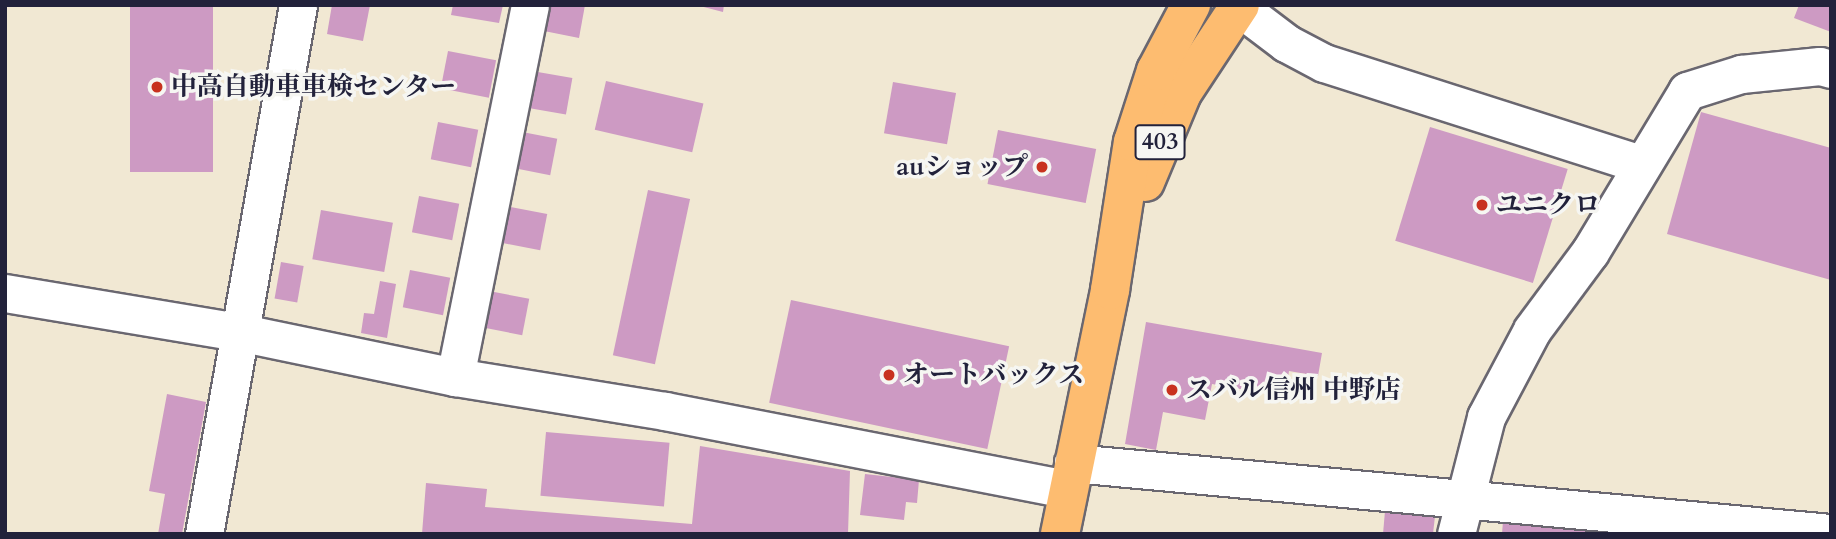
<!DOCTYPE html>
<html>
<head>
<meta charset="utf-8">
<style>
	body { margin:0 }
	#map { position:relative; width:1836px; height:539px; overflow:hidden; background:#f1e8d3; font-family:Cardo,"Noto Serif JP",serif }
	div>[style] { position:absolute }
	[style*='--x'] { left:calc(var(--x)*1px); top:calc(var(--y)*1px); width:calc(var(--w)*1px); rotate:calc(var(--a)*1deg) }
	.building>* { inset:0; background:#cd9ac3; transform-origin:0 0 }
	.roads { filter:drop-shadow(2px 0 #6a6770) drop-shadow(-2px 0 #6a6770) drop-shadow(0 2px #6a6770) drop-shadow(0 -2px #6a6770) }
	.minor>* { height:37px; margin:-18.5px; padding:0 18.5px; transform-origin:18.5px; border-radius:18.5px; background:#fff }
	.highway>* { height:38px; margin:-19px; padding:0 19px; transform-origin:19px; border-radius:19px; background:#fdbc70 }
	.dots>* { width:19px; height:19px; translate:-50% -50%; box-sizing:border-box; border:4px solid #f6f6f2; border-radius:50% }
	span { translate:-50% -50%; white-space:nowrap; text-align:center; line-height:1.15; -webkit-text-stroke:7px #f6f6f2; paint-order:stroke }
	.shield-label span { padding:2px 5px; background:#f6f6f2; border:2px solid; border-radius:5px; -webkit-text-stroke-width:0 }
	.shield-label { font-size:24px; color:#22223b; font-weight:700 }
	.poi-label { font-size:26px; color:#22223b; font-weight:700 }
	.left { translate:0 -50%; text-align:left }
	.right { translate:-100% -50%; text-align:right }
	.frame { position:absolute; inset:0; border:7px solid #22223b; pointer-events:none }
</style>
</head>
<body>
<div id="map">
	<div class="building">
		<i style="left:130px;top:5px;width:83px;height:167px"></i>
		<i style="clip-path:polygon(332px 5px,370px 5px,363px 41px,327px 34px)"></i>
		<i style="clip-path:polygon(453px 5px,503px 5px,499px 23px,451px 15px)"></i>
		<i style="clip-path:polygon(543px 5px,585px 5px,579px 38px,539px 30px)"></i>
		<i style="clip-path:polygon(696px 5px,724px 5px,723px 12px)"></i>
		<i style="clip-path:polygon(1799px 5px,1831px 5px,1831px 32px,1794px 18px)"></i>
		<i style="left:448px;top:51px;width:49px;height:38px;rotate:11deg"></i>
		<i style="left:532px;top:71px;width:41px;height:37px;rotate:10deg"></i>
		<i style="left:606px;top:81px;width:100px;height:50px;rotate:13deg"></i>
		<i style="left:893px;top:82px;width:64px;height:52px;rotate:10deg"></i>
		<i style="clip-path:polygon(1701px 112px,1831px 148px,1831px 280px,1667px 234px)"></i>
		<i style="left:438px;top:122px;width:41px;height:38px;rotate:11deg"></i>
		<i style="left:1430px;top:127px;width:144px;height:119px;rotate:17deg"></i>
		<i style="left:998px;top:130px;width:100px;height:55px;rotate:11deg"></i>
		<i style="left:517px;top:131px;width:41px;height:37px;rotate:11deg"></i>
		<i style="left:648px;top:190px;width:43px;height:169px;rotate:12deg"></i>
		<i style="left:419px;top:196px;width:41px;height:37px;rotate:11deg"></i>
		<i style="left:506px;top:206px;width:42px;height:37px;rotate:11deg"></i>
		<i style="left:321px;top:210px;width:73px;height:50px;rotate:10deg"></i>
		<i style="left:281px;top:262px;width:23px;height:37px;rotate:10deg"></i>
		<i style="left:410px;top:270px;width:41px;height:38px;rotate:11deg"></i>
		<i style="clip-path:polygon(380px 281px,396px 284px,387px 338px,361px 333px,364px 313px,374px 314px)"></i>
		<i style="left:489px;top:291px;width:41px;height:37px;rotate:11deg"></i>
		<i style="left:791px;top:300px;width:223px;height:105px;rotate:12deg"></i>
		<i style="clip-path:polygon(1146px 322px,1322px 353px,1318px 376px,1289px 371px,1285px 397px,1212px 384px,1205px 420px,1163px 412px,1156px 450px,1125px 444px)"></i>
		<i style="clip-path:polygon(167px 394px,206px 402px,182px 534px,158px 534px,165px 494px,149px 491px)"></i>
		<i style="left:546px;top:432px;width:124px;height:64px;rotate:5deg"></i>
		<i style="clip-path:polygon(700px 446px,850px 471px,848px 534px,422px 534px,426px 483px,487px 489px,485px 507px,692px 524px)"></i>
		<i style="clip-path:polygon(865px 474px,919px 480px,917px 503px,906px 502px,904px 520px,860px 515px)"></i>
		<i style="clip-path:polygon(1385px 511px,1435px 516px,1433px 534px,1383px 534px)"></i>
		<i style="clip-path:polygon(1503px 521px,1608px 532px,1607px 534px,1502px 534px)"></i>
	</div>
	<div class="roads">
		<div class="minor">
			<i style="--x:1236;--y:5;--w:63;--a:37.2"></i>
			<i style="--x:1286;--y:43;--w:43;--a:27.8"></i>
			<i style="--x:1324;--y:63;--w:333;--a:17.7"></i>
			<i style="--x:5;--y:293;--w:236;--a:9.5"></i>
			<i style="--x:238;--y:332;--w:222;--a:11.7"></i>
			<i style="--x:455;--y:377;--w:213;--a:9.2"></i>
			<i style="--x:665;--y:411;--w:410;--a:11"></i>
			<i style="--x:455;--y:377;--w:379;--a:-78.6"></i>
			<i style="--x:1073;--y:463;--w:761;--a:5.28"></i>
			<i style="--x:204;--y:534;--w:537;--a:-79.92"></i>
			<i style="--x:1456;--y:534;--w:121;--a:-75.6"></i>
			<i style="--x:1486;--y:417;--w:98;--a:-62.1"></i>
			<i style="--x:1532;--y:330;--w:97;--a:-53.4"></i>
			<i style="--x:1590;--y:252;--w:188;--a:-58.9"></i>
			<i style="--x:1687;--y:91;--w:57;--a:-17.5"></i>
			<i style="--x:1741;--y:74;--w:79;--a:-5.8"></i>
			<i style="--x:1820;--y:66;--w:11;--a:15"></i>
		</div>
		<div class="highway">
			<i style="--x:1145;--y:182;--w:96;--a:-67.4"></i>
			<i style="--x:1182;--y:93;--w:105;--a:-56.6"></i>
			<i style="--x:1060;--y:534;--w:249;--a:-78.4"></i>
			<i style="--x:1110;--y:290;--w:150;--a:-81.2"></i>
			<i style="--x:1133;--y:142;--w:75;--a:-72.1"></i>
			<i style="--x:1156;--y:71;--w:75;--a:-62.1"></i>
		</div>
	</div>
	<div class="dots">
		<i style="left:157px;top:87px;background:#c8321e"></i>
		<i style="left:1042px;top:167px;background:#c8321e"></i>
		<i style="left:1482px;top:205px;background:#c8321e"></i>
		<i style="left:889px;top:375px;background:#c8321e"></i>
		<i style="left:1172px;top:390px;background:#c8321e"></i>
	</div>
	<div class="shield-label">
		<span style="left:1160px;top:142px">403</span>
	</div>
	<div class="poi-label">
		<span class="left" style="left:171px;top:87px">中高自動車車検センター</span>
		<span class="right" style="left:1028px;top:167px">auショップ</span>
		<span class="left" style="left:1496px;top:205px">ユニクロ</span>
		<span class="left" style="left:903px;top:375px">オートバックス</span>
		<span class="left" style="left:1186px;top:390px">スバル信州 中野店</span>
	</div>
	<div class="frame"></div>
</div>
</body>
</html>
